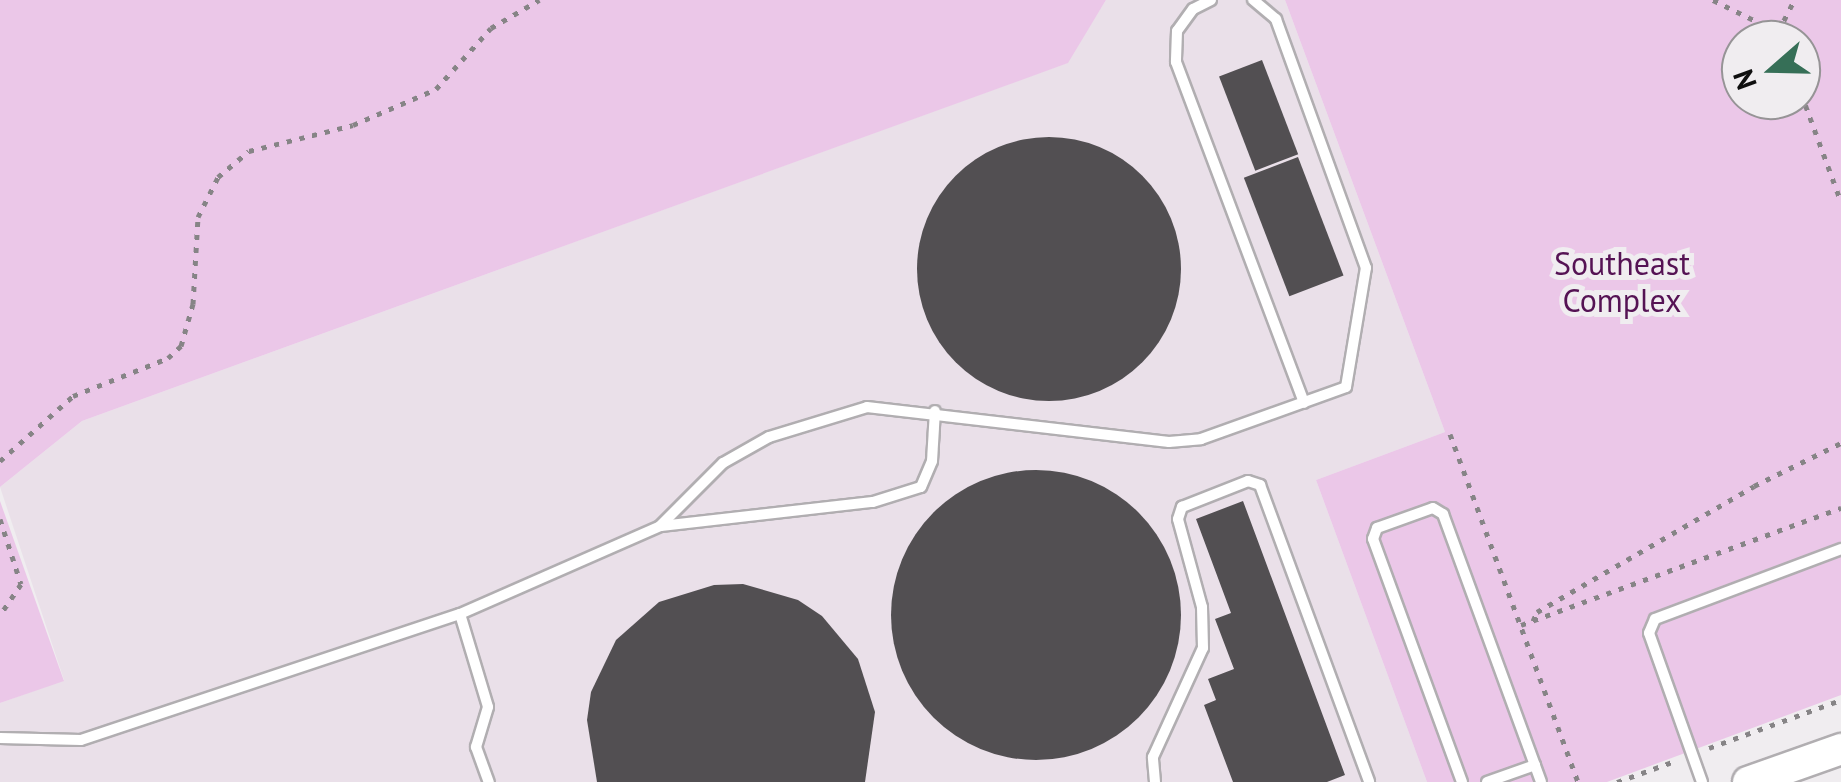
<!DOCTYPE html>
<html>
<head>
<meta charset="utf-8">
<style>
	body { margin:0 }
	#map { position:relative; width:1841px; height:782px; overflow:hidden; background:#f0edf0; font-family:"PT Sans",sans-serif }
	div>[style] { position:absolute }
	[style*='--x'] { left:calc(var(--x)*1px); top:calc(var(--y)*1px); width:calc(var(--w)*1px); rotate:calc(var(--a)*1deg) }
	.built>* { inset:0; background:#eae0e9 }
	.green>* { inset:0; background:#ebc7e8 }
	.building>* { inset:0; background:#524f52; transform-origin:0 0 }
	.round { border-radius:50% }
	.path>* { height:5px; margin-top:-2.5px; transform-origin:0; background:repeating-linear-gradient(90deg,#868486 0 5px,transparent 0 13px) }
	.roads { filter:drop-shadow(2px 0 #b1aeb1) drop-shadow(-2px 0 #b1aeb1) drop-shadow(0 2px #b1aeb1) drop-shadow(0 -2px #b1aeb1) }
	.lane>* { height:10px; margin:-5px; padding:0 5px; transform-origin:5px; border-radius:5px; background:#fff }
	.secondary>* { height:30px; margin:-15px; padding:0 15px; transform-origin:15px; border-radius:15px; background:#fff }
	span { translate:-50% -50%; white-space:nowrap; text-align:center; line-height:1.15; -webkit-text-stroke:10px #f0edf0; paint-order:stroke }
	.park-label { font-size:32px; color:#551354 }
	.north { position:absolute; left:1721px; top:20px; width:100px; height:100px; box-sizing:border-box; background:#f0edf0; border:2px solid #969496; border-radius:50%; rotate:250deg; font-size:28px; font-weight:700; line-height:40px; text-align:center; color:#0f0f0f }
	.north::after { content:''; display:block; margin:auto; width:35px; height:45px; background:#366f57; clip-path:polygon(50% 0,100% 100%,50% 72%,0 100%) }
</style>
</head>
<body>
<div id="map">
	<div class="built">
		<i style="clip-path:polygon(1106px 0,1285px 0,1445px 432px,1316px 480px,1427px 782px,0 782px,0 703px,64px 680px,0 487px,82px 421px,1067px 63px)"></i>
	</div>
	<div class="green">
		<i style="clip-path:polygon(0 0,1106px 0,1068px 63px,82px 421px,0 487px)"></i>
		<i style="clip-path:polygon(evenodd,1285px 0,1841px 0,1841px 695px,1607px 782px,1427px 782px,1316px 480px,1445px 432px,1285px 0,1741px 40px,1801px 40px,1801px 100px,1741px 100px,1741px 40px)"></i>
		<i style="clip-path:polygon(0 501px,64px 681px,0 703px)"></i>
	</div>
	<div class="building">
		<i style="left:1262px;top:60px;width:101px;height:46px;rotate:69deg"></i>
		<i class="round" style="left:917px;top:137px;width:264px;height:264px"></i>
		<i style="left:1298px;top:157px;width:127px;height:58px;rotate:69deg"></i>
		<i class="round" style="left:891px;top:470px;width:290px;height:290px"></i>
		<i style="clip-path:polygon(1243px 501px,1345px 775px,1327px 782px,1233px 782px,1204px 705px,1216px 700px,1208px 679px,1234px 669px,1215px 619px,1231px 613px,1196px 519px)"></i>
		<i style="clip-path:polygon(743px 584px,798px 600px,822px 616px,858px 659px,875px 712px,865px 782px,597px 782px,587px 720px,591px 692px,616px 640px,659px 602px,714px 585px)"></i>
	</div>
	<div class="path">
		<i style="--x:1713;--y:0;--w:72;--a:26.2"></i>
		<i style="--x:1778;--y:32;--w:9;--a:69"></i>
		<i style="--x:1778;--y:32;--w:36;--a:-63"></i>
		<i style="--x:1801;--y:93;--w:116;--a:69.8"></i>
		<i style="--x:1450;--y:434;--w:371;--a:69.8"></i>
		<i style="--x:0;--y:461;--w:98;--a:-41.7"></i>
		<i style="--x:73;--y:396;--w:102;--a:-21.8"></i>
		<i style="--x:168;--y:358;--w:18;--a:-43"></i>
		<i style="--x:181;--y:346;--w:44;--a:-74.1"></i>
		<i style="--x:193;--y:304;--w:87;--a:-86.7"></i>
		<i style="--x:198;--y:217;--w:45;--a:-63.4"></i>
		<i style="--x:218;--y:177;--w:40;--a:-40"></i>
		<i style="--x:249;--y:151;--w:107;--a:-14"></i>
		<i style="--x:353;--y:125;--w:90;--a:-23.4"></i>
		<i style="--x:436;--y:89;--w:82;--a:-48"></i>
		<i style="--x:491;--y:28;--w:56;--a:-30.3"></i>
		<i style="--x:0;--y:519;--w:68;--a:72.1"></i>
		<i style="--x:21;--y:584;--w:37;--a:124"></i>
		<i style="--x:1533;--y:621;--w:10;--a:-66"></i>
		<i style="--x:1537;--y:612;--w:251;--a:-30.1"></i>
		<i style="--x:1754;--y:486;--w:97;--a:-26.3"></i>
		<i style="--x:1521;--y:625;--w:341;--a:-20.1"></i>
		<i style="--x:1709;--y:748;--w:140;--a:-20"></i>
		<i style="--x:1617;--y:782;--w:62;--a:-19.9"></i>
	</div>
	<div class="roads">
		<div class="lane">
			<i style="--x:1211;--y:0;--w:20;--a:153"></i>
			<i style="--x:1193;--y:9;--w:27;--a:126"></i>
			<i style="--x:1177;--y:31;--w:31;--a:92"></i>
			<i style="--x:1176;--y:62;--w:364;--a:69.4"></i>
			<i style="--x:661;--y:526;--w:213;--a:-6.5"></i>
			<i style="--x:873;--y:502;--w:50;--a:-17.4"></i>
			<i style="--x:921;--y:487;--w:28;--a:-67"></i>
			<i style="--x:932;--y:461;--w:50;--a:-86.6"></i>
			<i style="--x:460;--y:614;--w:219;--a:-23.7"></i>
			<i style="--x:660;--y:526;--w:89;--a:-45"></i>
			<i style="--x:723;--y:463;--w:53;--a:-29.5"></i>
			<i style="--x:769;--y:437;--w:102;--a:-17"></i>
			<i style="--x:867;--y:407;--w:304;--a:6.6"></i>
			<i style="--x:1169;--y:442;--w:32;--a:-5"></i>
			<i style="--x:1201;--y:439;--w:154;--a:-19.7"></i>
			<i style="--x:1346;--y:387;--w:121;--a:-80.5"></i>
			<i style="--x:1366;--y:268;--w:265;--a:-109.9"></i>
			<i style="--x:1276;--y:19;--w:30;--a:-140"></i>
			<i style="--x:0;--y:738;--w:81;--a:1.4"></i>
			<i style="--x:81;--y:740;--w:399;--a:-18.4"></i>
			<i style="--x:460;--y:614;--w:97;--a:73.2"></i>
			<i style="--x:488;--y:707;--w:42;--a:106.7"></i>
			<i style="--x:476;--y:747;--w:37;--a:70"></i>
			<i style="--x:1155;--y:782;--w:25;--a:-95"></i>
			<i style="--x:1153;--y:757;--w:120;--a:-65.4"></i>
			<i style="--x:1203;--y:648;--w:41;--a:-91.4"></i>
			<i style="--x:1202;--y:607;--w:91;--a:-105.3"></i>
			<i style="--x:1178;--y:519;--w:13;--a:-72"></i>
			<i style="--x:1182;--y:507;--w:71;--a:-21.5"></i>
			<i style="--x:1248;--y:481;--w:13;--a:18"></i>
			<i style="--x:1260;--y:485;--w:316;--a:69.8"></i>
			<i style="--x:1462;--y:782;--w:259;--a:-110.1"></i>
			<i style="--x:1373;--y:539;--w:12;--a:-70"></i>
			<i style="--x:1377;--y:528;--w:59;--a:-19.7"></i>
			<i style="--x:1433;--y:508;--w:12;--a:31"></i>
			<i style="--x:1443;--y:514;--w:285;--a:69.9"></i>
			<i style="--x:1487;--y:782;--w:51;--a:-19.5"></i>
			<i style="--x:1702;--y:782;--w:158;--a:-109.6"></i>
			<i style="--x:1649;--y:633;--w:15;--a:-67"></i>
			<i style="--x:1655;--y:619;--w:199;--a:-20.6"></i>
		</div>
		<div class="secondary">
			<i style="--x:1748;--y:782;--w:99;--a:-19.5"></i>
		</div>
	</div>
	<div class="park-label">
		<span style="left:1622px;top:282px">Southeast<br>Complex</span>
	</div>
	<div class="north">N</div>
</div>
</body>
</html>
